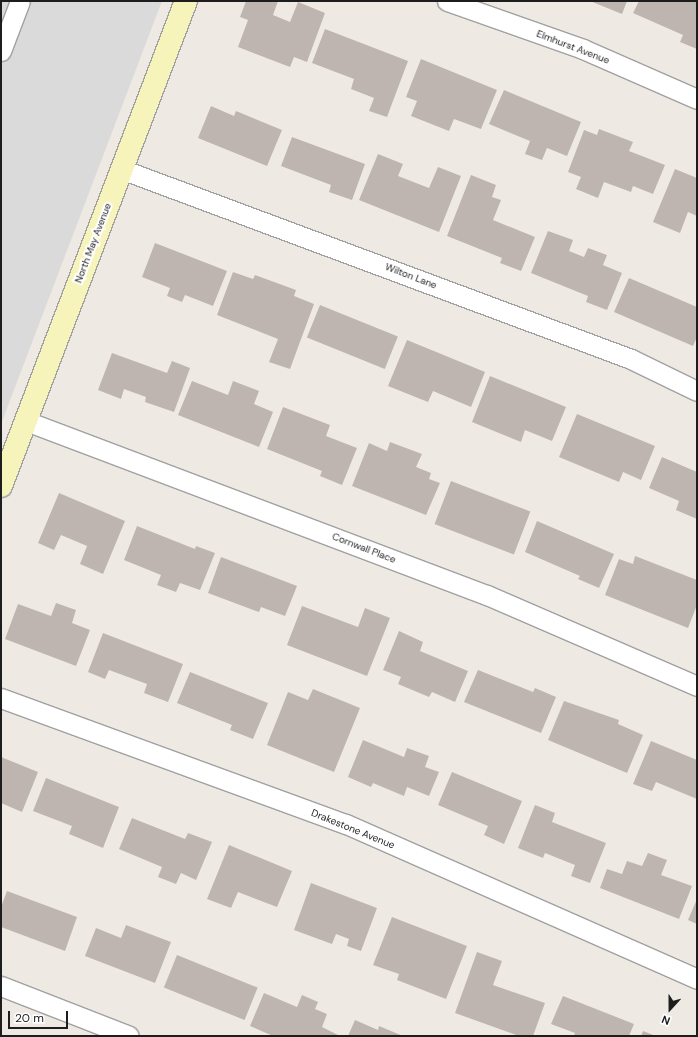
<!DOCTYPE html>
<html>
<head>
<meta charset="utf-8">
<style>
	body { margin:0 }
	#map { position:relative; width:698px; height:1037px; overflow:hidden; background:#eeeae3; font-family:"DM Sans",sans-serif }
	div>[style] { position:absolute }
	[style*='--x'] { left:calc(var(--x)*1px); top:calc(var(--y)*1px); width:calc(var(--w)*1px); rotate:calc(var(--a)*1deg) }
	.residential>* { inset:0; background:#dbdada }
	.building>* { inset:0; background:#beb5b0; transform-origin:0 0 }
	.roads { filter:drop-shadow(1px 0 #a1a1a1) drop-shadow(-1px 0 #a1a1a1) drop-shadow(0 1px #a1a1a1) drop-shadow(0 -1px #a1a1a1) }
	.minor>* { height:19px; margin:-9.5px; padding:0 9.5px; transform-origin:9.5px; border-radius:9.5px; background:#fff }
	.secondary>* { height:22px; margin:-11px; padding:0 11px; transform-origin:11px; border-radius:11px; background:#f6f4ba }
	span { translate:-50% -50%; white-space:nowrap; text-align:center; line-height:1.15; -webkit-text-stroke:4px #fff; paint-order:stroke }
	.street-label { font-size:10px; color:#1d1d1d }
	.frame { position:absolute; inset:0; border:2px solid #1d1d1d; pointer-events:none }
	.north { position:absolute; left:650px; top:989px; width:40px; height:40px; -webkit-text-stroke:3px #fff; paint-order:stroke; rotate:201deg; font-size:11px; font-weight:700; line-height:16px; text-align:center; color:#1d1d1d }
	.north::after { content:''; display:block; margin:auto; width:14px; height:18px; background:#1d1d1d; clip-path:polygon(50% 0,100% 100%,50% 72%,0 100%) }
	.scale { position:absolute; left:8px; top:1011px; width:60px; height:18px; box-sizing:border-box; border:2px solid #1d1d1d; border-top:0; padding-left:5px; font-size:12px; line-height:14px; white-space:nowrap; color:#1d1d1d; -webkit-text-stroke:3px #fff; paint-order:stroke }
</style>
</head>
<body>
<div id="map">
	<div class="residential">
		<i style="clip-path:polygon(1px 1px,162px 1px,1px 424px)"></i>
	</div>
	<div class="building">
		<i style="clip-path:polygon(246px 1px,278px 1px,273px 15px,290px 22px,298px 2px,325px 13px,307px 62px,294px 57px,290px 67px,238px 47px,248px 20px,240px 17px)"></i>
		<i style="clip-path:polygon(590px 1px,627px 1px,622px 14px)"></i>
		<i style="clip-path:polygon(639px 1px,697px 1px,697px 49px,680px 42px,683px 35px,633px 13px)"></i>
		<i style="clip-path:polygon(325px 29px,408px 61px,387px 117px,369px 111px,374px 98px,351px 89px,354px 79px,312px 63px)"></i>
		<i style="clip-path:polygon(421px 59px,497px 90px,481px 129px,454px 119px,449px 131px,411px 116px,417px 101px,406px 97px)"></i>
		<i style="clip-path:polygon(504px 90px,581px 122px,567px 156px,547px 148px,542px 160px,525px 154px,530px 141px,489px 124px)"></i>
		<i style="clip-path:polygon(211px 106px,234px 116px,236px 111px,282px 130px,267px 166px,198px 138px)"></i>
		<i style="clip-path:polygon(599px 129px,633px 142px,629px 151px,665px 165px,653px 194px,633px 186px,631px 192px,604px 182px,598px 198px,576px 189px,581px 177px,568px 172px,584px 130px,597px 135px)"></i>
		<i style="clip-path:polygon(292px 137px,365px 164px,352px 200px,329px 192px,331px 185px,281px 166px)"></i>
		<i style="clip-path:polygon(378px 154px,403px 164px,398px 176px,429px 188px,438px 167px,461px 176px,439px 232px,359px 200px)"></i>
		<i style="clip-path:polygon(675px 169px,697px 178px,697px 216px,688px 212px,680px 233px,653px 222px)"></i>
		<i style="clip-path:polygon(471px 175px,496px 185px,492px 197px,501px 200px,493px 220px,535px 237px,521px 271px,500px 263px,502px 258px,447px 236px)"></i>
		<i style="clip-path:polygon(548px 231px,573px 240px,569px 251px,584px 257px,588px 248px,607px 255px,603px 265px,622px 273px,607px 310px,586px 302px,588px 296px,531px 273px)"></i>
		<i style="clip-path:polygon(155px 243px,227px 271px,213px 306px,185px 295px,182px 302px,167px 296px,170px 288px,142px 277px)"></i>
		<i style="clip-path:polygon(233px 272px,253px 279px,255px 275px,296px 290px,294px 296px,314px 304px,290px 369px,269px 362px,278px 339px,217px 315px)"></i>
		<i style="clip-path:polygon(629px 278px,697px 307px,697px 337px,693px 346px,614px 312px)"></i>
		<i style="left:320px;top:305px;width:84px;height:35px;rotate:22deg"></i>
		<i style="clip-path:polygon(407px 340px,485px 372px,471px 407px,433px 391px,428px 402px,388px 386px)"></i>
		<i style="clip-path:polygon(112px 353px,167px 373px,172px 361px,190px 368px,174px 412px,145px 402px,146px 397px,124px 389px,121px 399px,98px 390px)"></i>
		<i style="clip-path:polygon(490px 376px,566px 407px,552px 441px,525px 430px,521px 442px,472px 422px)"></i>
		<i style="clip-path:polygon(192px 381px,228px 395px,233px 381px,259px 391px,254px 404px,273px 412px,259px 447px,178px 415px)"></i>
		<i style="clip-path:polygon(283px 407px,330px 425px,326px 436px,357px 448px,342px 485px,320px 476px,322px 471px,267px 449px)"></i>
		<i style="clip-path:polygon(577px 414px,655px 446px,641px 480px,623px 472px,619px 482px,559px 457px)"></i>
		<i style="clip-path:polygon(390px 442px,422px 454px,416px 467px,431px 473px,429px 479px,440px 483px,426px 515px,352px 486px,369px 443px,387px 451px)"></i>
		<i style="clip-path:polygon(662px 457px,697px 472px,697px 519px,676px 510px,679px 501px,649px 488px)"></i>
		<i style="left:451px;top:481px;width:85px;height:46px;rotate:21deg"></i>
		<i style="clip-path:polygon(59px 493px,125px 521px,103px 574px,80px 564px,87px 546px,61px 535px,54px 550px,38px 543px)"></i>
		<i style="clip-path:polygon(537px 521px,614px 554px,599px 588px,578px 579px,580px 576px,525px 552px)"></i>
		<i style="clip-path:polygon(137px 526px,195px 549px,196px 546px,215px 553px,200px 590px,180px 583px,176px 592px,157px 585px,161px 575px,124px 560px)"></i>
		<i style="clip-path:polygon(635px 556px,697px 580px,697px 605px,688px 628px,605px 595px,619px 559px,633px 564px)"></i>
		<i style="clip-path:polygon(221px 557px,297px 586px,285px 616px,261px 607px,259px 612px,208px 593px)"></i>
		<i style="clip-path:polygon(56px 603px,76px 610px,72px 623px,90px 630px,76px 666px,5px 639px,18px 604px,51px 616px)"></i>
		<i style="clip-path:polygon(302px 606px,358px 627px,365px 608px,390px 618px,367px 676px,287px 645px)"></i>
		<i style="clip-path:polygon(399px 631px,423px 642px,420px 651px,468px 671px,455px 702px,432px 692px,429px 697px,398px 684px,401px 677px,383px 670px)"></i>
		<i style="clip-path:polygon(103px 633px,183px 664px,168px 702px,144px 693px,147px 684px,109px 670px,105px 679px,88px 672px)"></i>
		<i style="clip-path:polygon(478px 670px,533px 692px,535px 688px,556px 697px,541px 733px,464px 702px)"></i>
		<i style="clip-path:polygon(190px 672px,268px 703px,253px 739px,230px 730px,232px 725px,177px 703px)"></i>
		<i style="clip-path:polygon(313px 689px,360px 708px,334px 772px,267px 745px,288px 692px,308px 700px)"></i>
		<i style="clip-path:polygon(564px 701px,619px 720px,618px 724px,643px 735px,627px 773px,548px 740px)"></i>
		<i style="clip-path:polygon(363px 740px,404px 757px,407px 748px,429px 756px,425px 767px,439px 772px,429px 796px,407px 787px,404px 796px,373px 783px,371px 787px,348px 777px)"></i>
		<i style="clip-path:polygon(651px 741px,697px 760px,697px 799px,656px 782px,652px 791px,633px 784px)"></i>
		<i style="clip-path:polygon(1px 757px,38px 772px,22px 812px,1px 803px)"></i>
		<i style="clip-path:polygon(452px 772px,522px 801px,504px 844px,484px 835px,488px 826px,438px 805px)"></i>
		<i style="clip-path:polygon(46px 778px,119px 807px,103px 848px,69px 834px,72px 826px,33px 811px)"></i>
		<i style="clip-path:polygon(535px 805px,555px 813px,552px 822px,606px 843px,590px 883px,571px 876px,575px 865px,545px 853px,543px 858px,518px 848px)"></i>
		<i style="clip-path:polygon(132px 818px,185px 839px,188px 833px,212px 842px,196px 880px,181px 873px,176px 884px,158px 877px,162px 867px,119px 849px)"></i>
		<i style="clip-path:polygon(229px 845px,292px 871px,277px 907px,238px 892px,231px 908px,207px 899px)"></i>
		<i style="clip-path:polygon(648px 853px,667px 860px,661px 875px,692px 886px,679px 919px,600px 888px,607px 869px,622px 874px,627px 861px,642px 866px)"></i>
		<i style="clip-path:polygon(311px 883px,377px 908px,361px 951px,347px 946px,349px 939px,336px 934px,332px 944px,294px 930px)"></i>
		<i style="clip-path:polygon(7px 891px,77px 917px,65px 951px,1px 927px,1px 907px)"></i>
		<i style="clip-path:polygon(697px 899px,697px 924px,688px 920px)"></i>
		<i style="clip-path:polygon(392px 917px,467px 946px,446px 999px,397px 980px,399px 974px,373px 965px)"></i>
		<i style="clip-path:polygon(126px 925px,171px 942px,155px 983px,85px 956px,96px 928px,121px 938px)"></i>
		<i style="clip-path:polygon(477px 952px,502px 961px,493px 985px,545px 1003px,533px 1036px,519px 1036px,455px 1013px)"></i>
		<i style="left:177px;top:955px;width:87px;height:35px;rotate:22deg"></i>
		<i style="clip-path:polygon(264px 993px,297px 1007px,302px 995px,318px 1002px,315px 1009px,327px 1014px,322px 1027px,340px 1036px,273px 1036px,250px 1026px)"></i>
		<i style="clip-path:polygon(563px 996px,634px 1024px,629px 1036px,574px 1036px,575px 1033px,551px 1024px)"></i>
		<i style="clip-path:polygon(355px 1020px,378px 1030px,379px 1026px,403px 1036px,348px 1036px)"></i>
		<i style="clip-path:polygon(643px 1031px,656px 1036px,641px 1036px)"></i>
	</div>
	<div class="roads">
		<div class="minor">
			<i style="--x:447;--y:1;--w:144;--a:19.4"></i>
			<i style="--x:583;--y:49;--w:124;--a:23.7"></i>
			<i style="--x:1;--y:51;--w:53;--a:-69.2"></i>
			<i style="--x:121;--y:169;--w:544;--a:20.43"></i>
			<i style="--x:631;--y:359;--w:73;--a:25.9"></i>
			<i style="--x:26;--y:421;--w:493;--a:20.7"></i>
			<i style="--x:487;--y:595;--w:229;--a:23.4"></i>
			<i style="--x:1;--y:698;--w:367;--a:20.1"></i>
			<i style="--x:346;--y:824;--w:384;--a:23.8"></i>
			<i style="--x:1;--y:986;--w:137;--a:21.3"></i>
		</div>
		<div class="secondary">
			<i style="--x:1;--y:486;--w:519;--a:-69.12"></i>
		</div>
	</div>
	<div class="street-label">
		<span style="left:573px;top:47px;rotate:21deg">Elmhurst Avenue</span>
		<span style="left:93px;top:243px;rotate:-69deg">North May Avenue</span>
		<span style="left:411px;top:276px;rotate:21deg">Wilton Lane</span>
		<span style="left:364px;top:548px;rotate:21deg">Cornwall Place</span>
		<span style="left:353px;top:829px;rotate:22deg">Drakestone Avenue</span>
	</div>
	<div class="frame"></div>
	<div class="north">N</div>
	<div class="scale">20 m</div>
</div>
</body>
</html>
